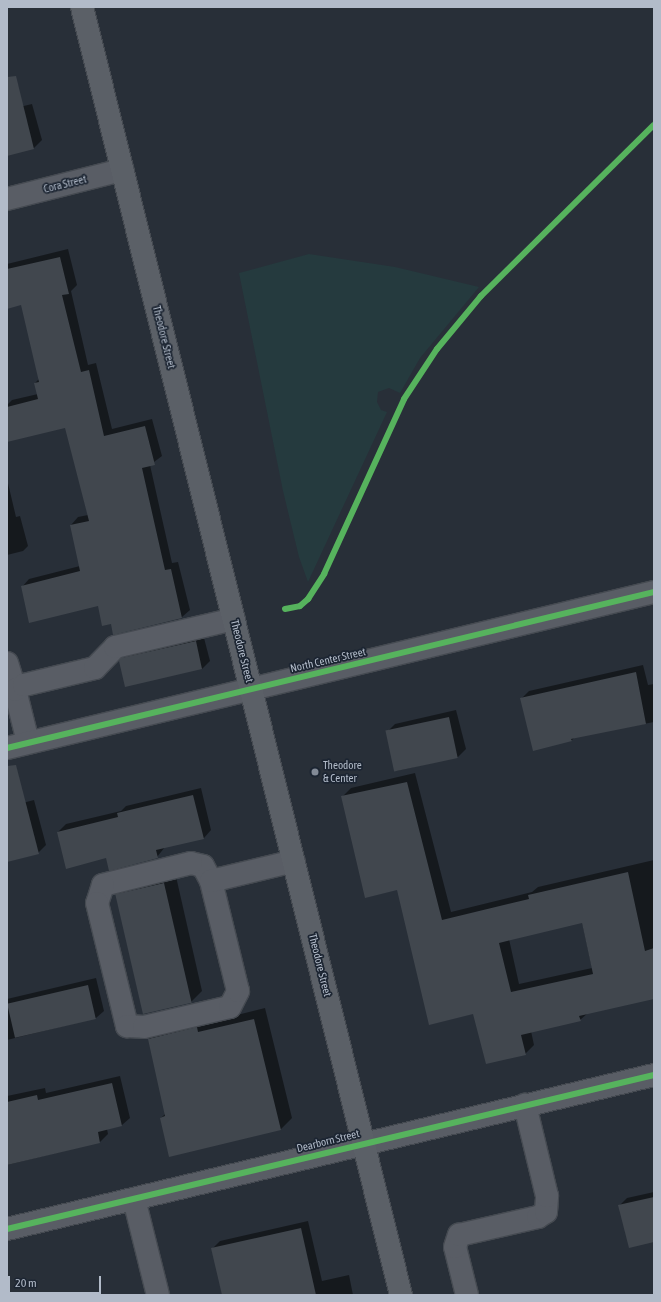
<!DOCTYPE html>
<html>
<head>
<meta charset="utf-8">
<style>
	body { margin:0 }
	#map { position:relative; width:661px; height:1302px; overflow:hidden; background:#282f38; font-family:"Asap Condensed",sans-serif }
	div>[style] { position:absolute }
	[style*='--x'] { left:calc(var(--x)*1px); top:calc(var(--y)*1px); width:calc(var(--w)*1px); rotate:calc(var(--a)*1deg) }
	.green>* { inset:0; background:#253a3e }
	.shadow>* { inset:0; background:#0007 }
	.building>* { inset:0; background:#41474e; transform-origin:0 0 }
	.roads { filter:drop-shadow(1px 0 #454a51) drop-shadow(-1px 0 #454a51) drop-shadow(0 1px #454a51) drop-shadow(0 -1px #454a51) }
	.minor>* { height:22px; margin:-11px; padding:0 11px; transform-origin:11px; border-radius:11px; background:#595d65 }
	.major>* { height:22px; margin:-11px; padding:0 11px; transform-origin:11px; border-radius:11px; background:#5b6067 }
	.cycleway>* { height:6px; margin:-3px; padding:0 3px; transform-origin:3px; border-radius:3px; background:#56b35d }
	.dots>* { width:11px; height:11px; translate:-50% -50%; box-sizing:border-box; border:2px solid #1c2532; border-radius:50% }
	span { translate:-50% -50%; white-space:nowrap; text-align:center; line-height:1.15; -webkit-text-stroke:3.5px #1c2532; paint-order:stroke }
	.street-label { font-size:11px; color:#b2bbc9 }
	.poi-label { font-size:11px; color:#b2bbc9 }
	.left { translate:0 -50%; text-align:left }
	.frame { position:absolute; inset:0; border:8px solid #b2bbc9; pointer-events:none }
	.scale { position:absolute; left:8px; top:1276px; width:93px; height:18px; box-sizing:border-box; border:2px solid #b2bbc9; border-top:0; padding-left:5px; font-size:12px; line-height:14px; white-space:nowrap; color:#b2bbc9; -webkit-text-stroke:3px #1c2532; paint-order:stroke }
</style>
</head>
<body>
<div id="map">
	<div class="green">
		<i style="clip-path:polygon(309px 254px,395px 267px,479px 287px,420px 358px,400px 393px,389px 388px,378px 392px,377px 402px,381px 410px,387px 412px,308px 582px,299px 557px,283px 491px,239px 273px)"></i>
	</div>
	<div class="shadow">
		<i style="clip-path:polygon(32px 104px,42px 140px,34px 148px,7px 155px,7px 110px)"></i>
		<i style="clip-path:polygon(68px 249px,77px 285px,71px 291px,88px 365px,96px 363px,112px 429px,152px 419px,162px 456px,150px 465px,172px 563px,178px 562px,190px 610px,182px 617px,111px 623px,98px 605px,22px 587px,29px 579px,80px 566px,71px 525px,78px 517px,88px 515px,66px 427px,7px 419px,7px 405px,12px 400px,38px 394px,35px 383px,39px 379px,22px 304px,7px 307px,7px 264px)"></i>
		<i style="clip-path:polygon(7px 479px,16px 517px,20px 516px,28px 546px,23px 551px,7px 555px)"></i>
		<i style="clip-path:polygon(203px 634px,210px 661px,202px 669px,120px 661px,128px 653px)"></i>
		<i style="clip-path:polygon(643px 665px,648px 685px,654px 684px,654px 722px,575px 737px,571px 741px,521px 699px,529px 691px)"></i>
		<i style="clip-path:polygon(456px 710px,466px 749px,458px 757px,396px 771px,387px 732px,395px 724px)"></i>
		<i style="clip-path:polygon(evenodd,415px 773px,451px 912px,532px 892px,538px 887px,654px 860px,654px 998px,588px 1013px,580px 1020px,531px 1031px,534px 1045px,525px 1054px,474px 1013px,342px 797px,351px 788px,415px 773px,582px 922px,592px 968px,519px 984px,509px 939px,582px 922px)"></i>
		<i style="clip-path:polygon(201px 788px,211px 830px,204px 838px,165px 847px,157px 857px,107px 857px,58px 832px,66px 824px,121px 811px,126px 806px)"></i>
		<i style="clip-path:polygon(34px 800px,46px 845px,38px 853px,7px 861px,7px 807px)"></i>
		<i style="clip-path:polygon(175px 872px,202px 991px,191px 1002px,116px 895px,127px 884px)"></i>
		<i style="clip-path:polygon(96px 978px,104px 1011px,96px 1018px,7px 1040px,7px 999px)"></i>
		<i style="clip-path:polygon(265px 1008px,292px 1118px,281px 1129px,170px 1156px,161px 1118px,166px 1113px,149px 1039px,160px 1028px,209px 1022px)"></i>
		<i style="clip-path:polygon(120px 1076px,130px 1118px,122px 1125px,107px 1129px,108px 1134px,100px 1142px,7px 1165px,7px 1096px,45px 1088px,46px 1093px)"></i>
		<i style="clip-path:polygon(654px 1192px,654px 1241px,619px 1206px,627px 1198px)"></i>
		<i style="clip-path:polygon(308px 1221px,322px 1281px,349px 1275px,353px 1295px,273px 1295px,212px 1249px,220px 1241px)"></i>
	</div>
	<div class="building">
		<i style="clip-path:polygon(16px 76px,34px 149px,7px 156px,7px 77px)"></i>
		<i style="clip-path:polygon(60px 257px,69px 294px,62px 295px,81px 372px,89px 370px,104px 436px,145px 426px,155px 465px,142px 468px,165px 570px,171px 569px,182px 618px,113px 635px,111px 624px,102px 626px,98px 606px,29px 623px,21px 586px,80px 571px,70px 525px,89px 521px,65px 428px,7px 442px,7px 407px,38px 399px,34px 383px,39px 382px,21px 305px,7px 309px,7px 269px)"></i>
		<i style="clip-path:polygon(196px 641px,202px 669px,125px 687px,119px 661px,121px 658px)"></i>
		<i style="clip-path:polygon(636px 672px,646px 724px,571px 739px,572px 741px,533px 751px,520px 698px)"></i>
		<i style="left:449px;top:717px;width:42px;height:65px;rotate:78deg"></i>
		<i style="clip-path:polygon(16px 765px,39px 854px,7px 862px,7px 766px)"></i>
		<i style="clip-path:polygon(evenodd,407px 782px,442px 920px,529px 899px,528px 895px,628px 872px,645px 951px,654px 948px,654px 999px,579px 1016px,581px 1021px,521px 1035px,526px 1055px,486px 1064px,473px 1014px,429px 1025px,397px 890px,365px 898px,341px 796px,407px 782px,582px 923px,593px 974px,511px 992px,499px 943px,582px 923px)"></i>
		<i style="clip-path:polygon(193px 795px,204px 839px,156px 850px,158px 858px,109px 871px,106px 858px,66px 869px,57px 832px,118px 817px,117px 813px)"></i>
		<i style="left:164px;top:883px;width:123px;height:50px;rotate:77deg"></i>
		<i style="left:88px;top:985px;width:35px;height:83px;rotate:77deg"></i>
		<i style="clip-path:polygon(254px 1019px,281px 1130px,169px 1157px,160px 1118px,165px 1116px,148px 1039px,197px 1027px,198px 1032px)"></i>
		<i style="clip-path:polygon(112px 1083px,122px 1126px,98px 1132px,100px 1143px,7px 1165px,7px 1102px,37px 1095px,38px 1100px)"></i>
		<i style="clip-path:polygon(654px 1197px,654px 1242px,629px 1248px,618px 1205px)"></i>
		<i style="clip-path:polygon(301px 1228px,316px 1295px,222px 1295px,211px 1248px)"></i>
	</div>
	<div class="roads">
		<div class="minor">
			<i style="--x:7;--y:199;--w:119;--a:-14.2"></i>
			<i style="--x:7;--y:663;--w:28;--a:73"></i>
			<i style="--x:28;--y:742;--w:54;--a:-104"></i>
			<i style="--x:15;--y:690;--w:10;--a:-29"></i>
			<i style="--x:24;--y:685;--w:73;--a:-13.5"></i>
			<i style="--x:95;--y:668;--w:29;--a:-46"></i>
			<i style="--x:115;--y:647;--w:122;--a:-13.2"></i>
			<i style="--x:7;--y:748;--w:666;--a:-13.56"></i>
			<i style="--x:211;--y:881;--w:17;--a:-118"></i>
			<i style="--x:203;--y:866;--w:12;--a:-166"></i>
			<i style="--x:191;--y:863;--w:91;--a:166"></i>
			<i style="--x:103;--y:885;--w:19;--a:108"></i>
			<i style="--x:97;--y:903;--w:127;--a:76.3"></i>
			<i style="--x:127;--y:1026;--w:17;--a:3"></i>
			<i style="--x:144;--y:1027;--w:88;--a:-13.1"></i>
			<i style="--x:230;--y:1007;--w:18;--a:-63"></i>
			<i style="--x:238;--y:991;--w:113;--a:-103.8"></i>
			<i style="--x:211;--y:881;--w:85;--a:-13.5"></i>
			<i style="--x:134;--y:1199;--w:99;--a:76"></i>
			<i style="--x:7;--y:1229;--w:665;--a:-13.39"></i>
			<i style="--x:467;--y:1295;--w:49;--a:-104"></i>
			<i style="--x:455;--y:1247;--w:13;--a:-72"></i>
			<i style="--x:459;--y:1235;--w:81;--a:-12.8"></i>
			<i style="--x:538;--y:1217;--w:9;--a:-32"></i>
			<i style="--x:546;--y:1212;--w:16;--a:-86"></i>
			<i style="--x:547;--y:1196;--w:94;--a:-103.6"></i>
		</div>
		<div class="major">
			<i style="--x:82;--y:7;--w:1327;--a:76.09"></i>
		</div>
	</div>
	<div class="cycleway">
		<i style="--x:285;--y:609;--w:15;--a:-11"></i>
		<i style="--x:300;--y:606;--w:11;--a:-41"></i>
		<i style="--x:308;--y:599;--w:30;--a:-57"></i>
		<i style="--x:324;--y:574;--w:192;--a:-65.4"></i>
		<i style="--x:404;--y:399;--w:60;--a:-56.6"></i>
		<i style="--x:437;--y:349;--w:69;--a:-50.3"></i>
		<i style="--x:481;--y:296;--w:243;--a:-44.7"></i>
		<i style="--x:7;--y:748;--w:666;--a:-13.56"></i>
		<i style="--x:7;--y:1229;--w:665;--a:-13.39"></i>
	</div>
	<div class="dots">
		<i style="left:315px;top:772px;background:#828a96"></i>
	</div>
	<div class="street-label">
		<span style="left:65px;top:184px;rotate:-14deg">Cora Street</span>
		<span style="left:164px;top:337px;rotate:76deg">Theodore Street</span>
		<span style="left:242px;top:651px;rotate:76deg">Theodore Street</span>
		<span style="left:328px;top:660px;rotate:-13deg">North Center Street</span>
		<span style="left:320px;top:965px;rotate:76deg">Theodore Street</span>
		<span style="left:328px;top:1141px;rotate:-14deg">Dearborn Street</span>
	</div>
	<div class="poi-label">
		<span class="left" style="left:323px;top:772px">Theodore<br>&amp; Center</span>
	</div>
	<div class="frame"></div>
	<div class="scale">20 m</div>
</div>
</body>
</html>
